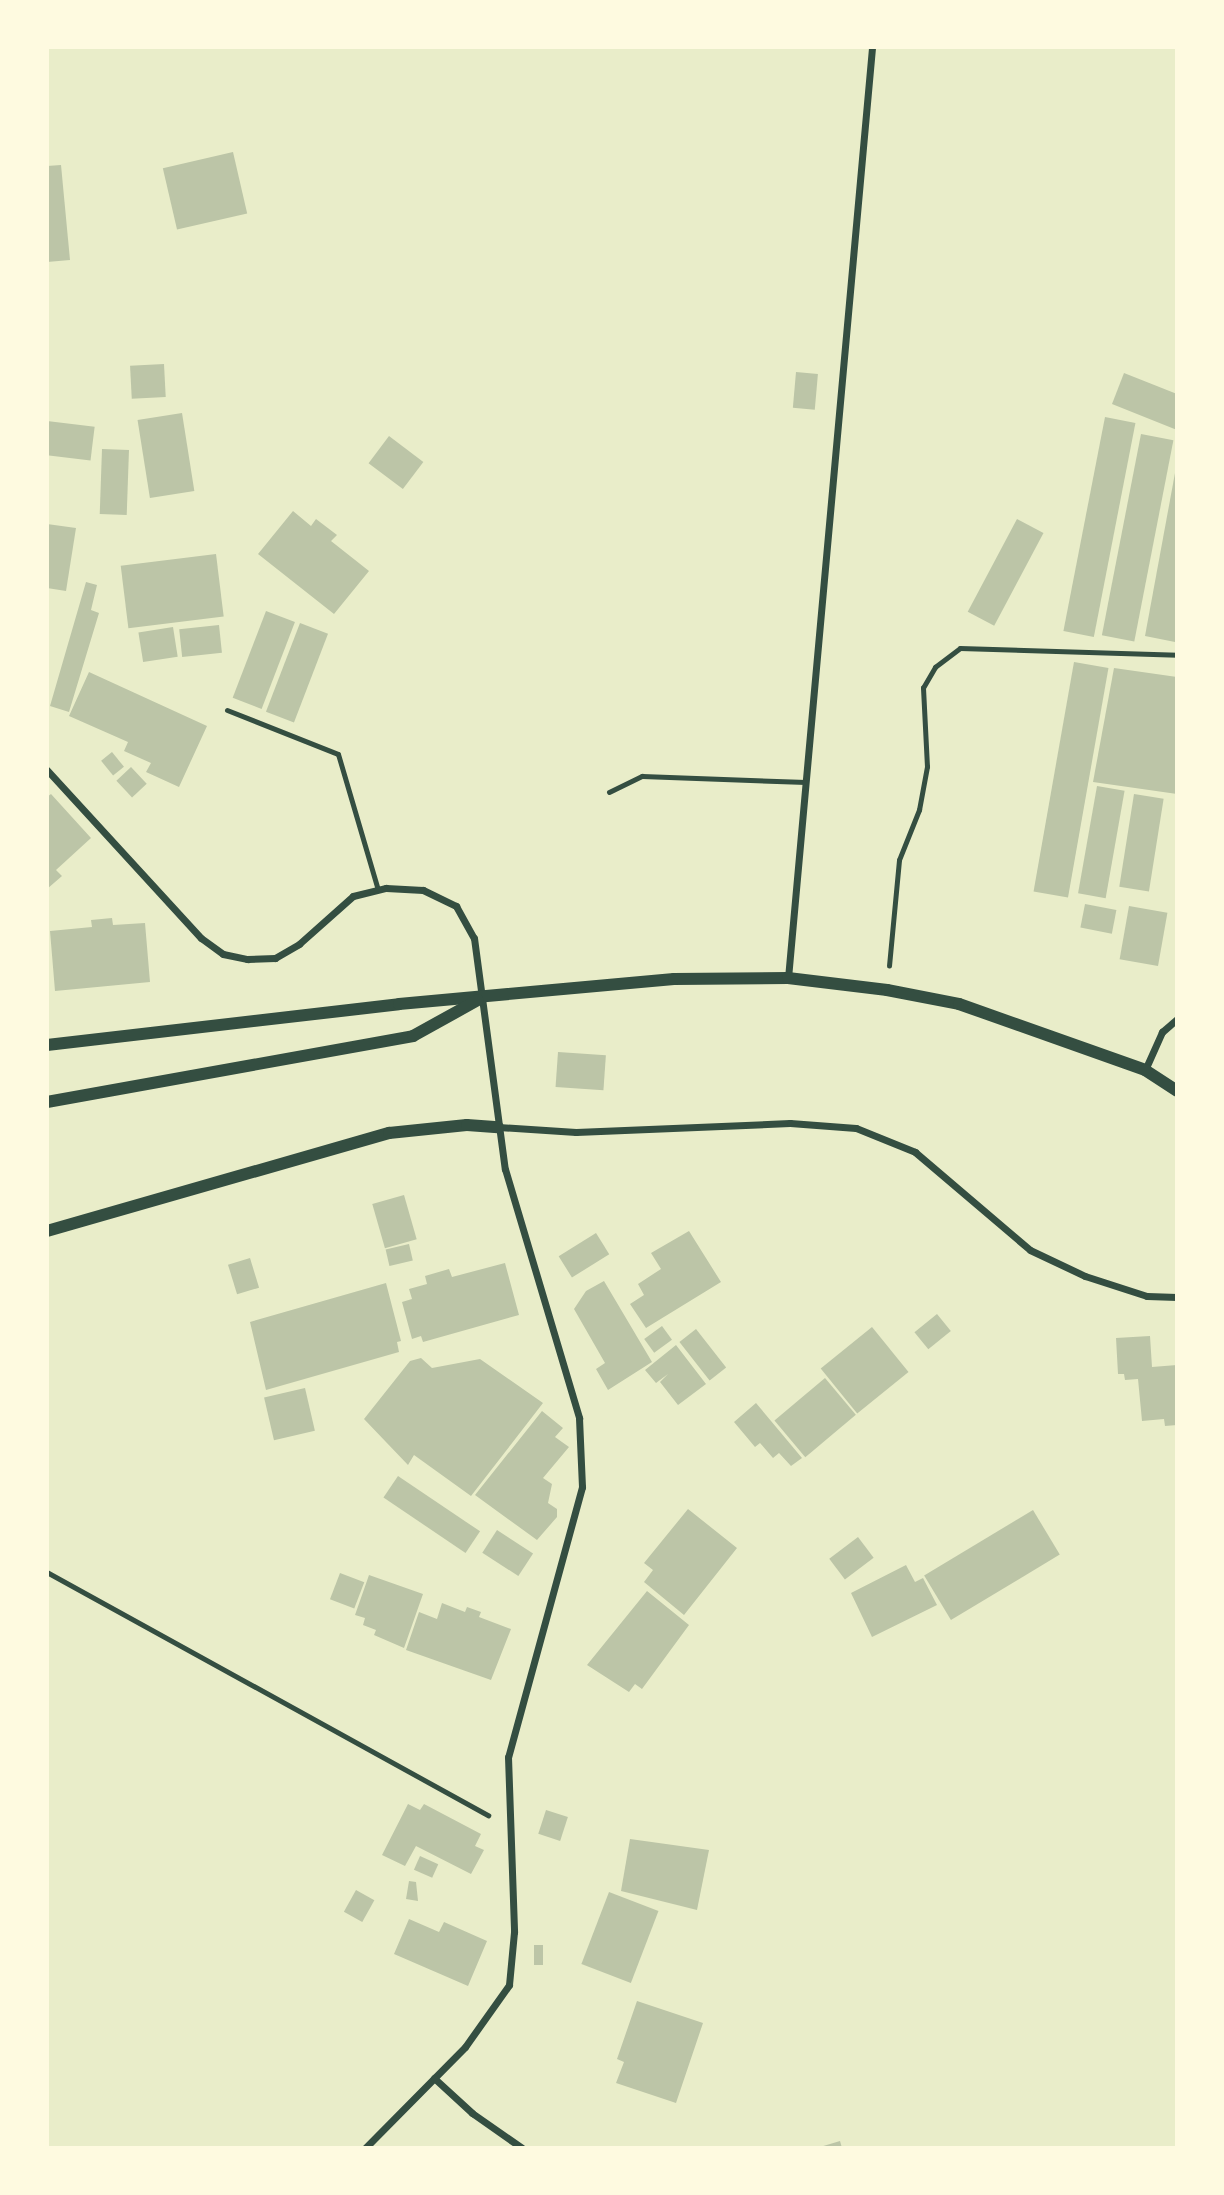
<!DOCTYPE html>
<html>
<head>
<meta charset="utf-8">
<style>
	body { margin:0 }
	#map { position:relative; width:1224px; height:2195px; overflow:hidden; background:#e9edc9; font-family:Overpass,sans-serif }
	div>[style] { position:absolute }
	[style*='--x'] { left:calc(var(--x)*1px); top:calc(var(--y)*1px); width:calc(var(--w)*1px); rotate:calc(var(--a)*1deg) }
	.building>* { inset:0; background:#bcc5a7; transform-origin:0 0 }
	.path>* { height:4.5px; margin:-2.25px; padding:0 2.25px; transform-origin:2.25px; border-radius:2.25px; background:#344e41 }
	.service>* { height:5px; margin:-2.5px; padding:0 2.5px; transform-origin:2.5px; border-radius:2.5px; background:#344e41 }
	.minor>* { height:7px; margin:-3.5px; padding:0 3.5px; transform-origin:3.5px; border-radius:3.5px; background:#344e41 }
	.tertiary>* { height:12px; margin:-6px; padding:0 6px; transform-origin:6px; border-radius:6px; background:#344e41 }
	span { translate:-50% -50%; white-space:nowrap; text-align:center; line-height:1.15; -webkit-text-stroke:6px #fefae0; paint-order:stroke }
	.frame { position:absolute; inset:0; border:49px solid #fefae0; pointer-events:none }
</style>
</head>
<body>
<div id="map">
	<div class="building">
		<i style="left:233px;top:152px;width:63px;height:72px;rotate:77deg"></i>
		<i style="clip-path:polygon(61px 165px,70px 260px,47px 262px,47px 166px)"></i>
		<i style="left:164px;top:364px;width:33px;height:34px;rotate:87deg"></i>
		<i style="left:796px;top:372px;width:22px;height:36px;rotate:5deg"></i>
		<i style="clip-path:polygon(1124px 373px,1177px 394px,1177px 430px,1112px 404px)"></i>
		<i style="left:182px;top:413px;width:79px;height:45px;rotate:81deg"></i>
		<i style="left:1105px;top:417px;width:31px;height:218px;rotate:11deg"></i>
		<i style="left:47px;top:421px;width:48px;height:34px;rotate:7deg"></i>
		<i style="left:1141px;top:434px;width:33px;height:205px;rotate:11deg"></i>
		<i style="left:389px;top:436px;width:43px;height:34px;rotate:37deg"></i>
		<i style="left:102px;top:449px;width:27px;height:65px;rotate:2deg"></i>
		<i style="clip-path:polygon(1175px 473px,1177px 634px,1175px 642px,1145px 636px)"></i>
		<i style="clip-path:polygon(293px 511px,311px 526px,316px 519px,337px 535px,331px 541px,369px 571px,334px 614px,258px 554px)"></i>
		<i style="left:1017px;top:519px;width:30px;height:105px;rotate:28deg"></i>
		<i style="clip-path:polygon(47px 524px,76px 528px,66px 591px,47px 588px)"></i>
		<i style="left:216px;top:554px;width:63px;height:96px;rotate:83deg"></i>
		<i style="clip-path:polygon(86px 582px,97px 585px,91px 610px,99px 613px,69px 712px,50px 706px)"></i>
		<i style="left:266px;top:611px;width:31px;height:93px;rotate:21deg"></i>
		<i style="left:300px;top:623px;width:30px;height:95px;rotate:21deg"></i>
		<i style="left:219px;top:625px;width:28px;height:40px;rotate:84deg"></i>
		<i style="left:173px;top:627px;width:30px;height:35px;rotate:81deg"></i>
		<i style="left:1074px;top:662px;width:35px;height:233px;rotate:10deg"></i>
		<i style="clip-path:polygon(1114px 668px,1177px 677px,1177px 794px,1093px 782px)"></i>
		<i style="clip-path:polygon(89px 672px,207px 726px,179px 787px,146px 772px,151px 763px,124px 751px,128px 742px,69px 716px)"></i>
		<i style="left:112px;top:752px;width:19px;height:14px;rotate:51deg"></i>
		<i style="left:131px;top:767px;width:23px;height:20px;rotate:47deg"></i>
		<i style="left:1097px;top:786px;width:28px;height:109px;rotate:10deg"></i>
		<i style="clip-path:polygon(51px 794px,91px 838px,56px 870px,62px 876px,47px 889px,47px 797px)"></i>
		<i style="left:1134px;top:794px;width:30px;height:94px;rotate:9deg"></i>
		<i style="left:1085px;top:904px;width:32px;height:24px;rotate:11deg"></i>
		<i style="left:1129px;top:906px;width:39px;height:54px;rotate:10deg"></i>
		<i style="clip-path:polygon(112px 918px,113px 925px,145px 923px,150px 982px,55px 991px,50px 931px,92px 927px,91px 920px)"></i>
		<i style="left:558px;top:1052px;width:48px;height:35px;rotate:4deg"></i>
		<i style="left:404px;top:1195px;width:46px;height:33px;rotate:74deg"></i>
		<i style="clip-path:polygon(689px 1231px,721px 1282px,646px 1328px,630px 1304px,644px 1295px,638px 1284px,661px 1269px,651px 1253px)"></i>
		<i style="left:596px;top:1233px;width:25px;height:44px;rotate:58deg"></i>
		<i style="left:409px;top:1244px;width:17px;height:24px;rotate:77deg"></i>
		<i style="left:250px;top:1258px;width:31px;height:23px;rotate:73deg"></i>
		<i style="clip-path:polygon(505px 1263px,519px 1315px,423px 1342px,421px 1336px,412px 1339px,402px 1302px,412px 1299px,409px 1289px,427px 1284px,425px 1276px,449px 1269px,452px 1277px)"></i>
		<i style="clip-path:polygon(604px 1281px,652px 1362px,608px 1390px,596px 1369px,605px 1363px,574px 1309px,586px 1291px)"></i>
		<i style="clip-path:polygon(386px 1283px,401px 1341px,397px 1342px,399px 1352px,266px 1390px,250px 1322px)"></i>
		<i style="left:937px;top:1314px;width:22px;height:29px;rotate:51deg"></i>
		<i style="left:662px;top:1326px;width:17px;height:22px;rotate:54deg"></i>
		<i style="left:872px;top:1327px;width:58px;height:66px;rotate:51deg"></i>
		<i style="left:696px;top:1329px;width:49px;height:21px;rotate:52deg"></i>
		<i style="clip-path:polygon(1150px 1336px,1152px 1367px,1177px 1365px,1177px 1425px,1165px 1426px,1164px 1419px,1142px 1421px,1138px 1379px,1125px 1380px,1124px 1374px,1118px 1374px,1116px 1338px)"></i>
		<i style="clip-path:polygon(676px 1345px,706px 1384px,678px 1405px,660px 1382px,668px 1374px,656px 1383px,645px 1370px)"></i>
		<i style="clip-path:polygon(421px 1358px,432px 1368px,480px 1359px,543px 1403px,471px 1496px,414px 1455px,408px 1465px,364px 1419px,410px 1361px)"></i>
		<i style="left:825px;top:1378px;width:48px;height:66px;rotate:50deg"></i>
		<i style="left:305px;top:1388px;width:44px;height:42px;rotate:77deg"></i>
		<i style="clip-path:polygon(756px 1403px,802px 1458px,791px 1466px,779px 1453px,773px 1458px,760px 1443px,755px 1447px,734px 1422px)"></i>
		<i style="clip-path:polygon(542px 1411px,563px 1428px,555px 1437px,569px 1447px,543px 1478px,552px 1484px,548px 1503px,557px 1509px,557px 1517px,537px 1540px,475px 1495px)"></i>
		<i style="left:398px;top:1476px;width:99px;height:26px;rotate:34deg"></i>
		<i style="clip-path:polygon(688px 1509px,737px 1548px,684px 1615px,644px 1582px,653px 1570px,644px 1563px)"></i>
		<i style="left:1033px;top:1510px;width:52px;height:127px;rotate:59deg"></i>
		<i style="left:497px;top:1530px;width:43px;height:27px;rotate:33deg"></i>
		<i style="left:858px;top:1537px;width:26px;height:36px;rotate:53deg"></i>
		<i style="clip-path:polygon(906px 1565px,915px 1582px,923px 1578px,937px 1605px,872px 1637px,851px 1593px)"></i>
		<i style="left:340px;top:1573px;width:26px;height:28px;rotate:21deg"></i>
		<i style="clip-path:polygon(369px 1575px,423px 1594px,404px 1648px,374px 1635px,376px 1630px,363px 1625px,365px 1618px,355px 1615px)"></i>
		<i style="clip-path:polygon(647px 1591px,689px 1625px,642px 1689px,635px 1684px,629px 1692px,587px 1665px)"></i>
		<i style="clip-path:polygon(442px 1603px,465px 1612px,467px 1607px,481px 1612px,479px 1617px,511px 1629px,491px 1680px,406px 1650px,419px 1612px,437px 1619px)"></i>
		<i style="clip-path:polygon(408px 1804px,420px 1810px,424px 1804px,481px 1834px,475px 1846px,484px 1850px,471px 1874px,416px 1846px,405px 1866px,382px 1855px)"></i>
		<i style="left:546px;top:1810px;width:23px;height:25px;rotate:18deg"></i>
		<i style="clip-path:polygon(630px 1839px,709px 1850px,697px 1910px,621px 1891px)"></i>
		<i style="left:420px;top:1856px;width:20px;height:15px;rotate:24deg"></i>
		<i style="clip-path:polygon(409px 1881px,416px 1882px,418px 1901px,406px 1899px)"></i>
		<i style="left:356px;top:1890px;width:21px;height:25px;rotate:29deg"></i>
		<i style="left:609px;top:1892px;width:53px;height:77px;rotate:21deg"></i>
		<i style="clip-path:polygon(409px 1919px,439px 1932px,444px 1922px,487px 1941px,468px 1986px,394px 1954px)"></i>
		<i style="left:534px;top:1945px;width:9px;height:20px"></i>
		<i style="clip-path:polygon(637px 2001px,703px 2023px,676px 2103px,616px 2083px,624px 2062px,617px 2059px)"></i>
		<i style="clip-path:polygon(840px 2141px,842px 2148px,820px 2148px,820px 2147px)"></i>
	</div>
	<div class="path">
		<i style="--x:889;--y:966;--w:106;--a:-84.6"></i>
		<i style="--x:899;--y:860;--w:54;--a:-68.2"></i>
		<i style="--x:919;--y:810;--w:44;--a:-79.5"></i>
		<i style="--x:927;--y:767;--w:79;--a:-92.9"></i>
		<i style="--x:923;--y:688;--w:24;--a:-60"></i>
		<i style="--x:935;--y:667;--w:31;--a:-37"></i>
		<i style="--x:960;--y:648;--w:217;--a:1.8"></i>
		<i style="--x:47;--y:1572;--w:504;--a:28.86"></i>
	</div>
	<div class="service">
		<i style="--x:227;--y:710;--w:119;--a:21.6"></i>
		<i style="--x:338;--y:754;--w:142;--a:73.6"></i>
		<i style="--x:609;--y:792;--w:37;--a:-26"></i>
		<i style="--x:642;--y:776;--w:164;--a:2.1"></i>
	</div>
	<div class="minor">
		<i style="--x:47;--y:770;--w:228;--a:47.5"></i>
		<i style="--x:201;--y:938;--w:27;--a:36"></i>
		<i style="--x:223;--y:954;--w:25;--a:12"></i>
		<i style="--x:247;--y:959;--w:28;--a:-2"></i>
		<i style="--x:275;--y:958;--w:28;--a:-30"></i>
		<i style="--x:299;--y:944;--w:72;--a:-41.6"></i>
		<i style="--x:353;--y:896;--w:34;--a:-14"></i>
		<i style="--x:386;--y:888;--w:37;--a:3"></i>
		<i style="--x:423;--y:890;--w:37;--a:26"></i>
		<i style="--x:456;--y:906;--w:37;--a:61"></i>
		<i style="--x:474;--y:938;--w:233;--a:82.4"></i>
		<i style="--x:505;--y:1169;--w:260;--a:73.4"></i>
		<i style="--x:579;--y:1418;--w:69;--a:87.5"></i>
		<i style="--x:582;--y:1487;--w:280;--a:105.3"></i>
		<i style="--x:508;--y:1757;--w:175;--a:88"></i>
		<i style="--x:514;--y:1932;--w:53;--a:95.4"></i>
		<i style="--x:509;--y:1985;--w:76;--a:125.4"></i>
		<i style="--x:465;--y:2047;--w:142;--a:134.7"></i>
		<i style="--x:788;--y:978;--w:935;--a:-84.84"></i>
		<i style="--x:1145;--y:1070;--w:42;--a:-65.9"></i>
		<i style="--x:1162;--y:1032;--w:20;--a:-41"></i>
		<i style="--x:498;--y:1127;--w:78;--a:3.7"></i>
		<i style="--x:576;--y:1132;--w:214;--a:-2.4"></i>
		<i style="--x:790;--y:1123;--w:66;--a:4.3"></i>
		<i style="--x:856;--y:1128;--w:64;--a:22.1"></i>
		<i style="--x:915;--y:1152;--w:151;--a:40.4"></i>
		<i style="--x:1030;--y:1250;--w:61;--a:25.3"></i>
		<i style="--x:1085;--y:1276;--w:65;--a:17.9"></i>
		<i style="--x:1147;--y:1296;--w:30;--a:2"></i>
		<i style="--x:434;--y:2078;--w:52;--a:42.6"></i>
		<i style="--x:472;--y:2113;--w:61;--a:35"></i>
	</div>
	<div class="tertiary">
		<i style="--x:47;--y:1045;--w:354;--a:-6.6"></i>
		<i style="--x:399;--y:1004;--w:276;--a:-5.2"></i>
		<i style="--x:674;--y:979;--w:114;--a:-0.5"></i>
		<i style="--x:788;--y:978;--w:100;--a:6.9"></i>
		<i style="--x:887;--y:990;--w:73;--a:11"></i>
		<i style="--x:959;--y:1004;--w:197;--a:19.5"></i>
		<i style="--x:1145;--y:1070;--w:38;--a:33"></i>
		<i style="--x:47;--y:1102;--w:372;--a:-10.2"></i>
		<i style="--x:413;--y:1036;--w:74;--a:-29"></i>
		<i style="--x:47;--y:1231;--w:356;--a:-16"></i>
		<i style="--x:389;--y:1133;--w:78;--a:-5.9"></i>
		<i style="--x:467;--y:1125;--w:31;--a:4"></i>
	</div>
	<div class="frame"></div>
</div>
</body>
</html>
